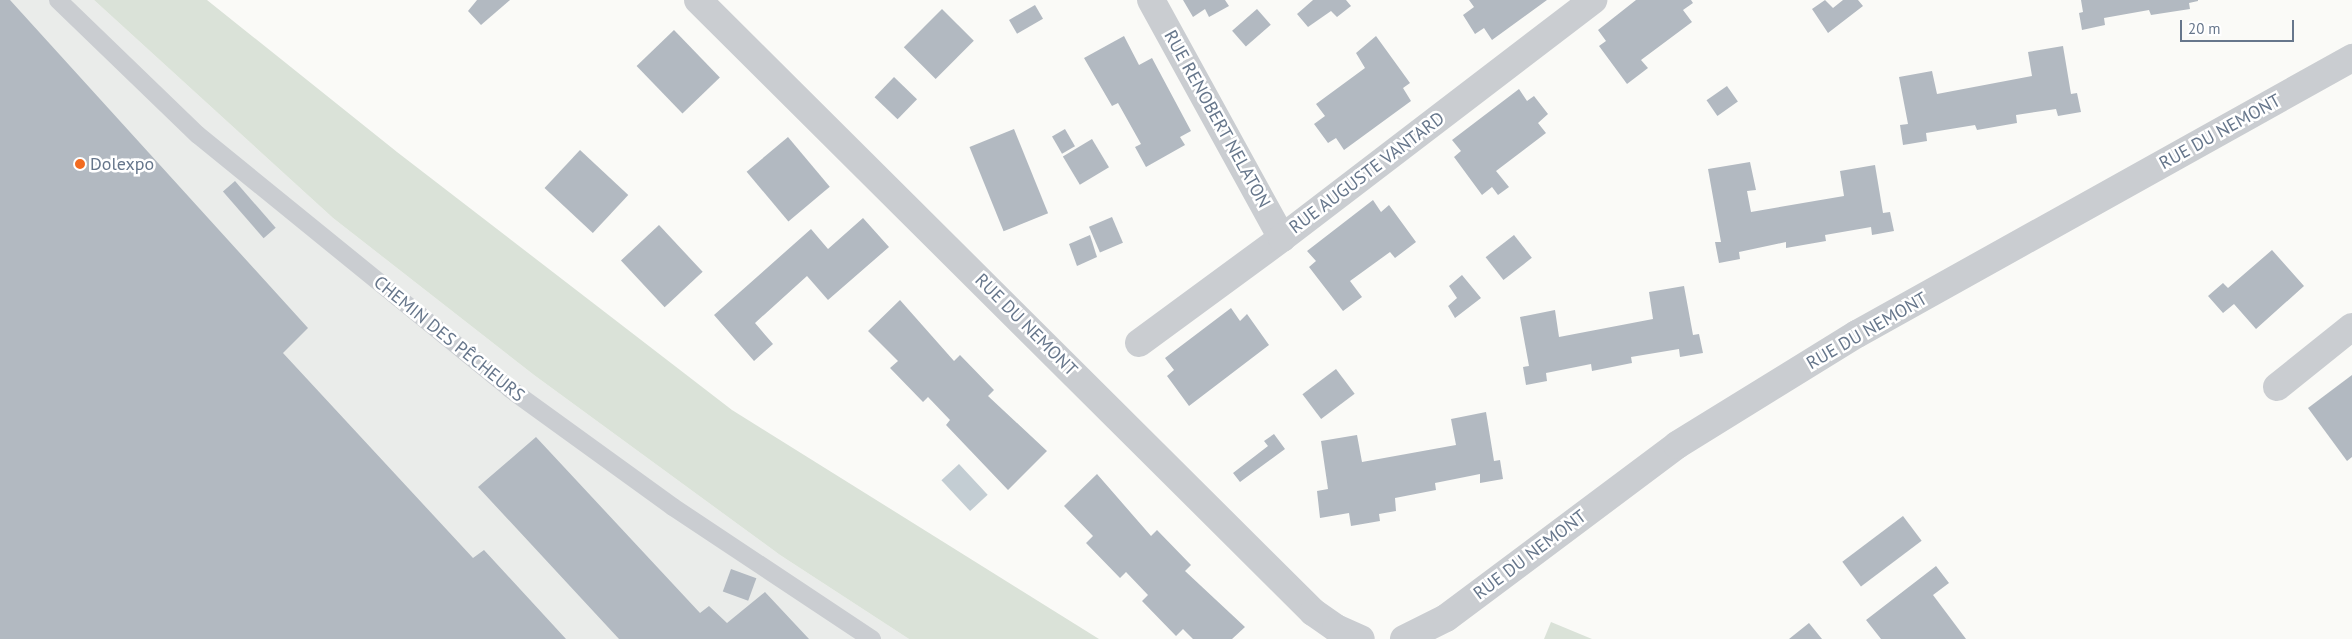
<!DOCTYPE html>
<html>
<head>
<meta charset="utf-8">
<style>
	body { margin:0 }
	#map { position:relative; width:2352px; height:639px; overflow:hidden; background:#fafaf7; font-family:"PT Sans",sans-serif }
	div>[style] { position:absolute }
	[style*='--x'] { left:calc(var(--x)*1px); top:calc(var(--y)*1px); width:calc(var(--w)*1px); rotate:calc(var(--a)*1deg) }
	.built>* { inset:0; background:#eaecea }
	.green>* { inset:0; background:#dae2d8 }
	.water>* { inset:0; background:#c3cdd3; transform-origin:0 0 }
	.building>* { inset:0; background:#b2b9c1; transform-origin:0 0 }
	.lane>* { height:18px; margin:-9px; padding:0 9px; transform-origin:9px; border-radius:9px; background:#cacdd1 }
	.street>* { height:28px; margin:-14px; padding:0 14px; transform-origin:14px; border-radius:14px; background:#cacdd1 }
	.dots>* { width:14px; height:14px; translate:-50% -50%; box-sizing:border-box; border:2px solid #fff; border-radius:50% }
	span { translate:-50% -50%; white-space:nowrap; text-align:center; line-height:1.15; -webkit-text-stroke:5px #fff; paint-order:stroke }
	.street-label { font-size:18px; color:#66768b }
	.poi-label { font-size:18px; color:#66768b }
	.left { translate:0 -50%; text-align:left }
	.scale { position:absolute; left:2180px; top:20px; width:114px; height:22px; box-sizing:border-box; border:2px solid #66768b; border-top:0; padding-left:6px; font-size:15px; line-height:18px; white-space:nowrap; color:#66768b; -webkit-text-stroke:4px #fff; paint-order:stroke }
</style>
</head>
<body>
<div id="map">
	<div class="built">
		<i style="clip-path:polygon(0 0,94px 0,333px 218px,534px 375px,780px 555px,909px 639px,0 639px)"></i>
	</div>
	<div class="green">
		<i style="clip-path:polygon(94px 0,207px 0,397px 152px,732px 410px,1099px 639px,909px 639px,780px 555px,534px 375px,333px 218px)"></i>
		<i style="clip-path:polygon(1551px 622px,1592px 639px,1544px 639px)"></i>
	</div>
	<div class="water">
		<i style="left:959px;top:464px;width:42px;height:24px;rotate:47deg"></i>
	</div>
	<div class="building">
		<i style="clip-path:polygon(0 0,10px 0,308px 328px,283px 353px,473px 558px,484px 550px,566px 639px,0 639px)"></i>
		<i style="clip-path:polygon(477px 0,510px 0,481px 25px,468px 11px)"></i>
		<i style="clip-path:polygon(1183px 0,1225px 0,1229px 6px,1209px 17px,1205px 9px,1193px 17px)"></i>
		<i style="clip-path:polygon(1313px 0,1346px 0,1351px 6px,1337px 17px,1331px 11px,1308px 27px,1297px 14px)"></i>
		<i style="clip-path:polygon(1469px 0,1547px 0,1492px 40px,1484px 28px,1475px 34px,1463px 15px,1474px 7px)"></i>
		<i style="clip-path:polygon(1636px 0,1691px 0,1693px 3px,1683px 10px,1692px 22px,1641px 60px,1648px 68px,1627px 84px,1599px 46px,1606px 41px,1598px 30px)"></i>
		<i style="clip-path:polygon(1825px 0,1833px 8px,1843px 0,1858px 0,1863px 6px,1828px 33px,1812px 9px)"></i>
		<i style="clip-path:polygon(2081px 0,2198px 0,2198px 1px,2189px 3px,2190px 9px,2151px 15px,2149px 10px,2104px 18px,2105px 25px,2082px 30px,2079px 13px,2083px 12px)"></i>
		<i style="left:1035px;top:5px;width:16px;height:30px;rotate:60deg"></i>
		<i style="left:942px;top:9px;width:45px;height:54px;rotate:45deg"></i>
		<i style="left:1257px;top:9px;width:21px;height:33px;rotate:49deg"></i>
		<i style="left:674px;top:30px;width:66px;height:52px;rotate:46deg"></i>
		<i style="clip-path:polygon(1124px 36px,1139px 65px,1152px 58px,1191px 131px,1180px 137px,1185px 145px,1146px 167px,1135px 147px,1141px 144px,1118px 103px,1112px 106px,1084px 58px)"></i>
		<i style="clip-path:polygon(1376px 36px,1410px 83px,1403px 88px,1411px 101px,1344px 150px,1336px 138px,1328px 143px,1314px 124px,1325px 116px,1316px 104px,1365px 68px,1356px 53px)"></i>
		<i style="clip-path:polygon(2063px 46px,2071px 94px,2077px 93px,2081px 112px,2058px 116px,2056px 109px,2016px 115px,2017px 123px,1977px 130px,1975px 125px,1926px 133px,1927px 141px,1903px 145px,1900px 125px,1908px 124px,1899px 77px,1932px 71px,1937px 94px,2032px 76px,2028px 52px)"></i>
		<i style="left:894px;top:77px;width:32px;height:28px;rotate:44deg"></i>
		<i style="left:1727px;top:86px;width:19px;height:25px;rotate:55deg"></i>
		<i style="clip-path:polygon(1519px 89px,1527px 101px,1534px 96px,1548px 114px,1538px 123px,1546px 133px,1496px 171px,1509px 187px,1498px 195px,1492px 187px,1482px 195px,1454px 157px,1461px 151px,1452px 140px)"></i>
		<i style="left:1014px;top:129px;width:91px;height:48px;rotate:68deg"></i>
		<i style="left:1065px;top:129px;width:20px;height:15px;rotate:60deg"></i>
		<i style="left:788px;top:137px;width:65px;height:54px;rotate:50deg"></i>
		<i style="left:1092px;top:139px;width:33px;height:34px;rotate:59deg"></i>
		<i style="left:580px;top:150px;width:66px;height:52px;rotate:43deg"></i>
		<i style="clip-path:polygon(1750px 162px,1756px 190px,1747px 191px,1751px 212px,1844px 196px,1840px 171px,1875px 165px,1883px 213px,1890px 212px,1894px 231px,1872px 235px,1871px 227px,1825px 235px,1826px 241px,1786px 248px,1786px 242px,1739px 252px,1740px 259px,1719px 263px,1715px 242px,1721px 242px,1708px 169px)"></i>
		<i style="left:235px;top:181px;width:62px;height:16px;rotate:49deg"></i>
		<i style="clip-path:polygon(1373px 200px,1381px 212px,1389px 205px,1416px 242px,1395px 258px,1390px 252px,1350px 281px,1362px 297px,1343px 311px,1309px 267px,1316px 261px,1307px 251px)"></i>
		<i style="left:1112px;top:217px;width:28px;height:25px;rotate:67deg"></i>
		<i style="clip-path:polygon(863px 218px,889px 247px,828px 300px,807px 276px,755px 323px,773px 344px,754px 361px,714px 315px,811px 229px,828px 249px)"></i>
		<i style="left:659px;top:225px;width:64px;height:52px;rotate:47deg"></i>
		<i style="clip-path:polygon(1090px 235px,1097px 257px,1077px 266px,1069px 244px)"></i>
		<i style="left:1514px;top:235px;width:29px;height:36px;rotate:52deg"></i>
		<i style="clip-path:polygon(2272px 250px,2304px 286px,2256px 329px,2234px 304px,2223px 313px,2208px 296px,2223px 283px,2228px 288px)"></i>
		<i style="clip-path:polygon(1462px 275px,1481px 298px,1455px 318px,1448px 306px,1457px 298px,1449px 286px)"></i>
		<i style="clip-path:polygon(1684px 286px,1693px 335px,1699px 334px,1703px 353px,1680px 357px,1679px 349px,1631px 357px,1632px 363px,1592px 371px,1591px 364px,1546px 373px,1547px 381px,1526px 385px,1523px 367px,1529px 366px,1520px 317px,1555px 310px,1559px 337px,1653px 319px,1649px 292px)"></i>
		<i style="clip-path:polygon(900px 300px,954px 361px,960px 355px,994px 390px,988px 396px,1047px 451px,1008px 490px,946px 425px,950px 420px,928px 397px,923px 402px,890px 368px,898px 361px,868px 331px)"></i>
		<i style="clip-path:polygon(1231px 308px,1240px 321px,1247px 314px,1269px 345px,1189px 406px,1167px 376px,1174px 370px,1165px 358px)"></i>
		<i style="left:1336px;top:369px;width:31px;height:42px;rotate:53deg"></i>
		<i style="clip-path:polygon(2352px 375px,2352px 457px,2347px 461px,2308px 408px)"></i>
		<i style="clip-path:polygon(1486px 412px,1494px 461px,1500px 460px,1503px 479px,1480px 483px,1480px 474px,1435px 483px,1436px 490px,1395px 498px,1396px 511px,1379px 514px,1380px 521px,1351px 526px,1349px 513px,1320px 518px,1317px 491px,1328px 489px,1321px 441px,1357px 435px,1362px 462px,1456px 445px,1451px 419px)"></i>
		<i style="clip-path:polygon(1274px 434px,1285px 449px,1240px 482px,1233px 473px,1268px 446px,1264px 441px)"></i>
		<i style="clip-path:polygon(536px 437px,700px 613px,709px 606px,727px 623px,765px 592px,809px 639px,619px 639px,478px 487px)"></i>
		<i style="clip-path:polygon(1097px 474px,1151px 536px,1157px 530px,1191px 565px,1185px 571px,1245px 627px,1232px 639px,1193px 639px,1183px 629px,1176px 636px,1142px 601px,1148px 595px,1126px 572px,1120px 578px,1086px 543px,1093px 536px,1064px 506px)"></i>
		<i style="left:1903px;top:516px;width:31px;height:76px;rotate:53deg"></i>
		<i style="clip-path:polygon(1936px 566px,1949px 583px,1933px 595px,1966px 639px,1881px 639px,1866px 620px)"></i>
		<i style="left:731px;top:569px;width:27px;height:24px;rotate:20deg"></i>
		<i style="clip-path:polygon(1809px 623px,1822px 639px,1789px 639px)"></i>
	</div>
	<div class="lane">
		<i style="--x:58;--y:0;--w:194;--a:44"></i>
		<i style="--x:198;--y:135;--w:402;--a:39.1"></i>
		<i style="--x:510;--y:389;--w:201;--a:35.9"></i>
		<i style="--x:673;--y:507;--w:239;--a:33.6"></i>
	</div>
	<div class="street">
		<i style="--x:698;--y:0;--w:868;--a:44.86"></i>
		<i style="--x:1313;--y:612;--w:28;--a:35"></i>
		<i style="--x:1336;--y:628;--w:27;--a:24"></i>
		<i style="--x:1151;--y:0;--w:272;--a:61.2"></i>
		<i style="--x:1139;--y:343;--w:177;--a:-36.3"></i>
		<i style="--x:1282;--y:238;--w:392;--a:-37.4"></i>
		<i style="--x:2277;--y:387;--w:96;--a:-38.7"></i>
		<i style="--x:1404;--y:639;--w:47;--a:-26.6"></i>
		<i style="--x:1446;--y:618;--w:289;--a:-36.8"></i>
		<i style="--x:1677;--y:445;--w:211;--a:-31.7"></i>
		<i style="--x:1857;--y:334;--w:567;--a:-29.14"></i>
	</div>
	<div class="dots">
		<i style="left:80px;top:164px;background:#f26b20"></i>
	</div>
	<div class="street-label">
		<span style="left:1217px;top:119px;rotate:61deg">RUE RENOBERT NELATON</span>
		<span style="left:2220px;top:132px;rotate:-29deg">RUE DU NEMONT</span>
		<span style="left:1367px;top:173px;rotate:-37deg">RUE AUGUSTE VANTARD</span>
		<span style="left:1026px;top:325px;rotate:45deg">RUE DU NEMONT</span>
		<span style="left:1867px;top:331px;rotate:-30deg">RUE DU NEMONT</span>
		<span style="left:449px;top:339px;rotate:39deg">CHEMIN DES PÊCHEURS</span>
		<span style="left:1530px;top:555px;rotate:-37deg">RUE DU NEMONT</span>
	</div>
	<div class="poi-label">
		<span class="left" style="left:90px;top:164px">Dolexpo</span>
	</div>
	<div class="scale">20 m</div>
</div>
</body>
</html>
